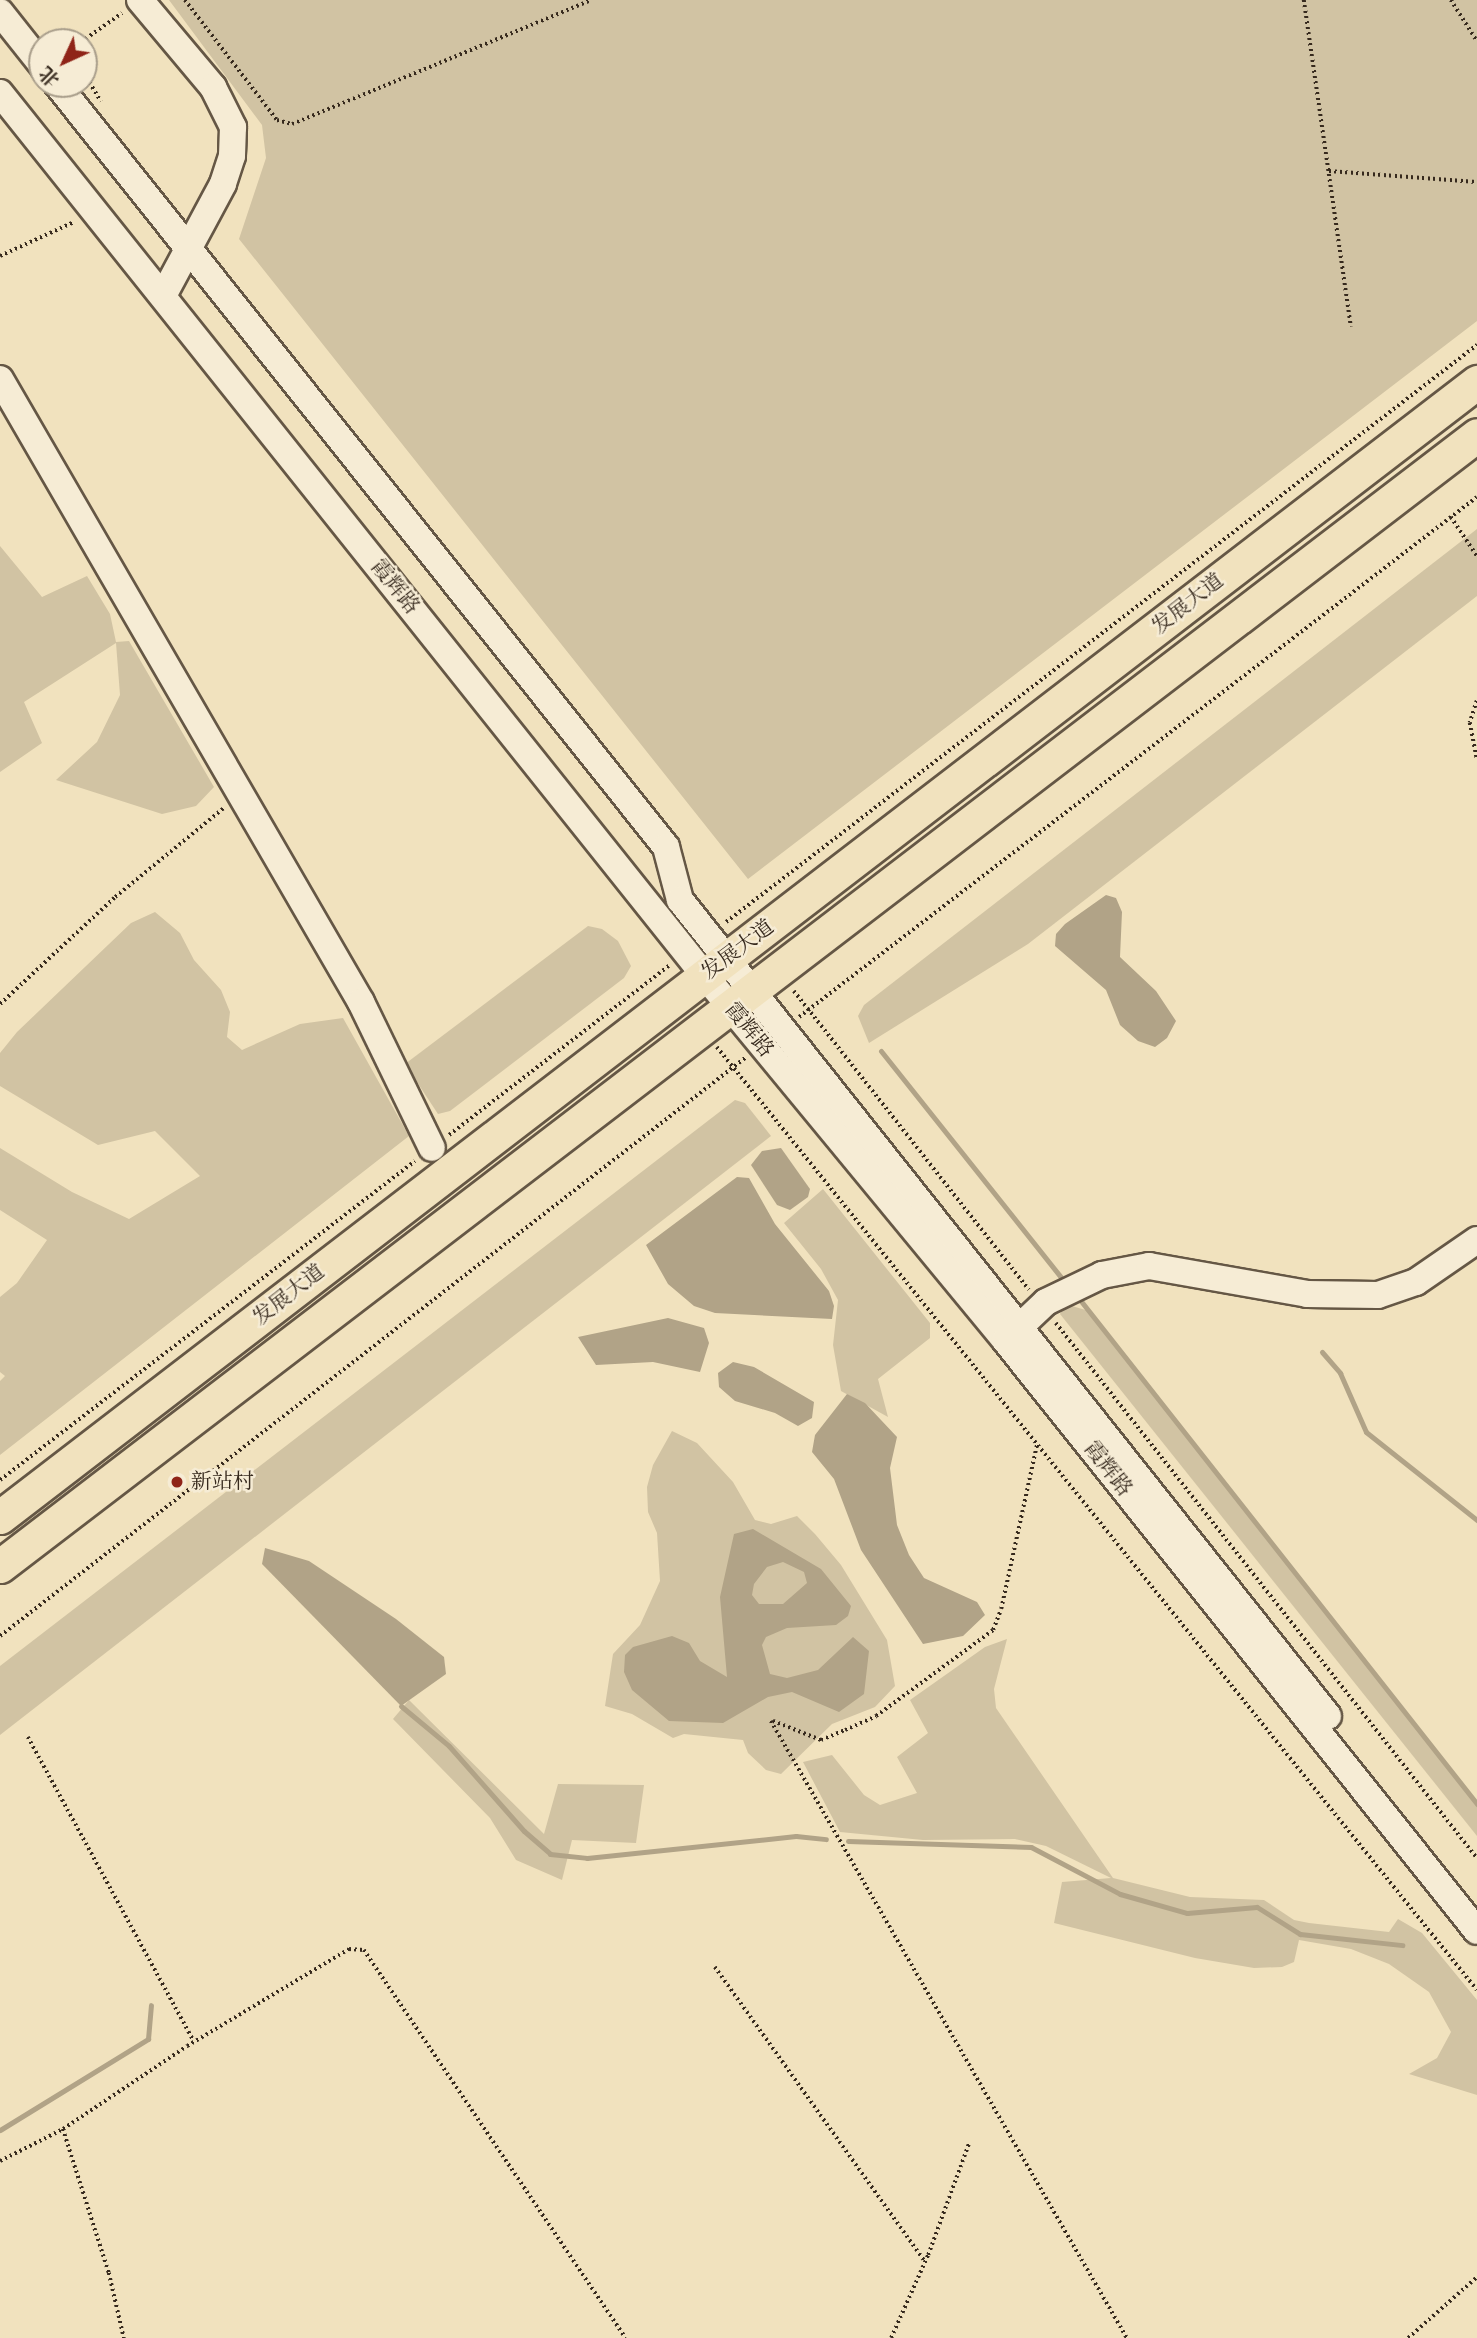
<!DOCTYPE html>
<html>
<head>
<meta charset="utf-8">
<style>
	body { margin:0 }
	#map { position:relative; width:1477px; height:2338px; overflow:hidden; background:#f1e2be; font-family:"Libre Bodoni","Noto Serif SC",serif }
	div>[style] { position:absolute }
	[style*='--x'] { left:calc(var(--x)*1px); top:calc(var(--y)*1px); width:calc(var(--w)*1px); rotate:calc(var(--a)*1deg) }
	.green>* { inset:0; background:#d1c3a3 }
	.water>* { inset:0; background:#b1a387 }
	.stream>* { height:5px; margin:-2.5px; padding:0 2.5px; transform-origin:2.5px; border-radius:2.5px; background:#b1a387 }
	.path>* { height:3.5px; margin-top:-1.75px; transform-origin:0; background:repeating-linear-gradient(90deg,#36291d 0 2px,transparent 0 5.5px) }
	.roads { filter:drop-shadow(2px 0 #655745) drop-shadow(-2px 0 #655745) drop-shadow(0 2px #655745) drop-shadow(0 -2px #655745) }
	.minor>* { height:26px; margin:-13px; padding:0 13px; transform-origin:13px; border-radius:13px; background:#f6ecd5 }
	.major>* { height:33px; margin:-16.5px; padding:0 16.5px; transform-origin:16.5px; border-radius:16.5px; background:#f1e2be }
	.dots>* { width:19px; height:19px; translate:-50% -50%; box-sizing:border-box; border:4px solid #f6ecd5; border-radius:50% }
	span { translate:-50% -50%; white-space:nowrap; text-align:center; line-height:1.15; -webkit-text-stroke:5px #f6ecd5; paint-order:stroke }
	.street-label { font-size:21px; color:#36291d }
	.poi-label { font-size:21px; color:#36291d }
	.left { translate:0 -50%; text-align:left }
	.north { position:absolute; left:28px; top:28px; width:70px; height:70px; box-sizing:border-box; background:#f6ecd5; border:2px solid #a99e8b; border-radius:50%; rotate:225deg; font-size:19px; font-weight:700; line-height:28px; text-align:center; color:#36291d }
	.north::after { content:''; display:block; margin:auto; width:24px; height:32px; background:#8f2418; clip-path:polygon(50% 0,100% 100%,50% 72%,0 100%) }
</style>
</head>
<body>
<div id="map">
	<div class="green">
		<i style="clip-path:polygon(169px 0,1477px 0,1477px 321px,748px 879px,239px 239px,266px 158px,262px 125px)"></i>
		<i style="clip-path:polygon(1477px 529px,1477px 596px,1028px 944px,869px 1043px,858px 1016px,864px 1005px)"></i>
		<i style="clip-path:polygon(0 546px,42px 597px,87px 576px,110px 614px,116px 642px,129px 641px,214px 787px,196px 806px,162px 814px,56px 780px,97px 742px,120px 695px,116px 643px,24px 702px,42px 743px,0 772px)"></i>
		<i style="clip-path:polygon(155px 912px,180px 933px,194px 960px,221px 990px,230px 1012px,227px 1037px,242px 1050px,300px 1024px,343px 1018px,409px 1136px,0 1455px,0 1381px,5px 1376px,0 1372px,0 1297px,17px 1283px,47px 1240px,0 1210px,0 1148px,72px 1192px,129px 1219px,200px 1176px,155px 1131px,98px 1145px,0 1086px,0 1053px,17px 1032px,131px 923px)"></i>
		<i style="clip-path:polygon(588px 926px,602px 929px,618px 941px,631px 966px,624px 978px,450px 1111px,438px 1114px,405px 1064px)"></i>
		<i style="clip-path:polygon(735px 1100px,745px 1103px,771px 1136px,0 1735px,0 1666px)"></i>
		<i style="clip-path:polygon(823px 1189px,930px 1323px,930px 1338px,878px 1379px,888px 1417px,841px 1391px,833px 1345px,838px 1300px,821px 1269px,784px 1223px)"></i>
		<i style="clip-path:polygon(1065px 1304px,1089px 1311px,1477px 1803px,1477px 1836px,1060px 1314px)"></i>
		<i style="clip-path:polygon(672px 1431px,697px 1443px,733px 1482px,755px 1520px,771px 1524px,797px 1516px,815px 1534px,841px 1565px,887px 1640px,895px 1686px,875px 1707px,832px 1724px,781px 1774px,766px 1770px,748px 1753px,743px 1740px,684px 1734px,673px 1738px,632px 1714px,605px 1706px,613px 1654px,640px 1625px,660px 1581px,657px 1533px,648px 1512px,647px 1487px,653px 1465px)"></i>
		<i style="clip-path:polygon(1007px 1639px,994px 1689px,996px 1708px,1113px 1878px,1190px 1897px,1264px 1900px,1294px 1920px,1309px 1923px,1389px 1932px,1398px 1919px,1422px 1933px,1477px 2000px,1477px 2095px,1409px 2074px,1437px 2058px,1451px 2032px,1429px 1992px,1389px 1964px,1351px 1949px,1299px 1940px,1294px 1962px,1282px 1967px,1254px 1968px,1195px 1958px,1054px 1923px,1062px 1882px,1111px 1878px,1046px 1846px,1015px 1839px,923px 1840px,840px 1832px,803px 1762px,832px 1755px,864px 1795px,880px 1805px,917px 1793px,897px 1757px,928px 1733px,910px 1700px,985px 1647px)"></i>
		<i style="clip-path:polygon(409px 1700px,544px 1834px,558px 1784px,644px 1785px,636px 1843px,572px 1840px,562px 1880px,516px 1860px,490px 1818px,393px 1719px)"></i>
	</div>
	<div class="water">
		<i style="clip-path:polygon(1106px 895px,1116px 898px,1122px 912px,1120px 957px,1156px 991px,1176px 1021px,1167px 1038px,1155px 1047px,1138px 1041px,1120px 1025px,1106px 990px,1055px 946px,1056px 934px,1065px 924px)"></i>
		<i style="clip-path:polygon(781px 1148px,810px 1189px,808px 1197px,790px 1210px,777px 1205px,751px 1165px,762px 1151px)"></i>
		<i style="clip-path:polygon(737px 1177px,749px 1178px,775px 1224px,829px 1291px,834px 1306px,832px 1319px,715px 1313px,694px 1306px,668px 1284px,646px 1245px)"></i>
		<i style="clip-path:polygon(668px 1318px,704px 1328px,709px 1343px,700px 1372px,653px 1362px,596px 1365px,578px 1337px)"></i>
		<i style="clip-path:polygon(733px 1362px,754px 1367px,814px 1402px,812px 1418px,798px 1426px,775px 1413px,735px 1401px,719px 1387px,718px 1373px)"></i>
		<i style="clip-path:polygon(847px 1394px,865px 1403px,897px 1437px,890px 1468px,897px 1525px,909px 1555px,924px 1578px,977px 1602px,985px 1615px,963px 1636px,923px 1644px,861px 1550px,834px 1479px,812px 1452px,815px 1435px)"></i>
		<i style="clip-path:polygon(evenodd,753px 1529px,821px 1569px,851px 1606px,848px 1616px,836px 1625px,787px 1628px,766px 1637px,762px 1645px,770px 1674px,787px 1678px,818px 1670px,853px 1637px,869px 1651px,864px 1694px,839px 1712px,792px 1692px,768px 1697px,723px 1723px,669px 1721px,632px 1690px,624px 1672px,625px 1655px,633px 1647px,672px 1636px,689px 1643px,700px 1661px,727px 1677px,720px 1597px,734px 1534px,753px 1529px,783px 1562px,804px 1572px,807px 1583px,783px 1604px,759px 1604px,752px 1595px,754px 1584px,767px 1567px,783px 1562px)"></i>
		<i style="clip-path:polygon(265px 1548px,309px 1561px,396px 1619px,444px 1657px,446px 1674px,401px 1706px,262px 1564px)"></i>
	</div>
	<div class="stream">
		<i style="--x:881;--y:1051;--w:288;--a:51.5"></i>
		<i style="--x:1077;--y:1296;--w:647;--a:51.78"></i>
		<i style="--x:1322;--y:1352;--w:28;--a:49"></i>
		<i style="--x:1340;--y:1373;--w:64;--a:66.2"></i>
		<i style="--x:1366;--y:1432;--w:142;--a:38.4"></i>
		<i style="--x:401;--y:1706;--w:62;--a:39.8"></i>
		<i style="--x:449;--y:1746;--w:113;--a:48.6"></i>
		<i style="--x:524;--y:1831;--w:35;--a:41"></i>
		<i style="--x:550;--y:1854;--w:37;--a:6"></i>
		<i style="--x:587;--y:1858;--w:210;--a:-6"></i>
		<i style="--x:796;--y:1836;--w:30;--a:6"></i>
		<i style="--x:848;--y:1841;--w:183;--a:1.9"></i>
		<i style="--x:1031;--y:1847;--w:101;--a:27.8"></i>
		<i style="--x:1120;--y:1894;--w:70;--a:15.8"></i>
		<i style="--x:1187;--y:1913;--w:70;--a:-4.9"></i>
		<i style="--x:1257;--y:1907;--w:51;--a:32.1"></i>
		<i style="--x:1300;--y:1934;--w:103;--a:6.2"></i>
		<i style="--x:0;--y:2130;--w:174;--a:-31.6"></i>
		<i style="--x:148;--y:2039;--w:34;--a:-85"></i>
	</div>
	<div class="path">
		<i style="--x:185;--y:0;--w:151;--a:52.5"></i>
		<i style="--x:277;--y:120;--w:16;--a:15"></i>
		<i style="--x:292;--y:124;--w:324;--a:-22.5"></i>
		<i style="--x:1304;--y:0;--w:330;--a:81.8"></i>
		<i style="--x:1451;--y:0;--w:49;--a:57.6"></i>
		<i style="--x:81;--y:42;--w:50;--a:-35.3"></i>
		<i style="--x:84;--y:73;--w:33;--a:59"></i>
		<i style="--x:1329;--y:171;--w:148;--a:4.3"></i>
		<i style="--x:0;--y:256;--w:81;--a:-24.7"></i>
		<i style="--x:1451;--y:517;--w:47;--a:56.3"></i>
		<i style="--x:1477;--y:701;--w:23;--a:108"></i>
		<i style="--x:1470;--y:723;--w:37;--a:79"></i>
		<i style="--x:726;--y:922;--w:947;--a:-37.54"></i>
		<i style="--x:794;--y:991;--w:380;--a:51.8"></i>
		<i style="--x:0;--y:1004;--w:157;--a:-42.9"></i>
		<i style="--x:115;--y:897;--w:142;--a:-39.3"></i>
		<i style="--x:799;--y:1017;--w:854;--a:-37.49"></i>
		<i style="--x:717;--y:1047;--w:1211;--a:51.13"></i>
		<i style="--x:449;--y:1135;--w:279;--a:-37.6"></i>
		<i style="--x:1056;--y:1323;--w:681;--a:51.8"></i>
		<i style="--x:0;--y:1480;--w:523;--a:-37.55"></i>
		<i style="--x:0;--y:1636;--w:943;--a:-37.81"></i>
		<i style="--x:771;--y:1721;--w:712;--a:60.02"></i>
		<i style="--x:773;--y:1721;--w:52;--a:21.6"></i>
		<i style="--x:821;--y:1740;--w:26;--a:-23"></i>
		<i style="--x:845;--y:1730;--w:34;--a:-24"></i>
		<i style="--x:876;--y:1716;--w:145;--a:-36.3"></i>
		<i style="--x:993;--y:1630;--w:22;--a:-69"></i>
		<i style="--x:1001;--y:1609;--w:169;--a:-77.7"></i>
		<i style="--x:28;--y:1737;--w:346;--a:61.4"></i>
		<i style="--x:715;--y:1967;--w:361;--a:54.5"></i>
		<i style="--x:63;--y:2129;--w:151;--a:72.3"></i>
		<i style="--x:109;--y:2273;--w:67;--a:77"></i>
		<i style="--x:0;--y:2161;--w:71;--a:-26.9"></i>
		<i style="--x:63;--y:2129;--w:149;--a:-33.8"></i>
		<i style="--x:187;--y:2046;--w:189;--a:-30.9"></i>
		<i style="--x:349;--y:1949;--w:15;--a:4"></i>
		<i style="--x:364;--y:1950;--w:468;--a:56"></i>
		<i style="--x:891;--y:2338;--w:91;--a:-66"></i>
		<i style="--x:928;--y:2255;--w:119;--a:-69.9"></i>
		<i style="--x:1408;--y:2338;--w:92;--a:-41.5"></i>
	</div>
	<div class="roads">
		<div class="minor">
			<i style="--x:140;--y:0;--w:114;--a:50"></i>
			<i style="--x:213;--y:87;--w:45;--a:63.4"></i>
			<i style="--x:233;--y:127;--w:29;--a:92"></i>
			<i style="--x:232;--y:156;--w:29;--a:108"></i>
			<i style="--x:223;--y:184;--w:127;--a:118.2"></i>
			<i style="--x:0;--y:12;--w:68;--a:51.6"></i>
			<i style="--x:57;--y:84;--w:976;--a:51.4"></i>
			<i style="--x:666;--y:847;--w:55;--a:75.2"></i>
			<i style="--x:680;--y:900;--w:1042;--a:51.55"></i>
			<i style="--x:0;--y:93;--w:1130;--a:51.4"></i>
			<i style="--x:705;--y:976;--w:472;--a:50.5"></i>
			<i style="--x:1005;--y:1340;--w:756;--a:51.39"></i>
			<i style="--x:0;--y:379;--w:720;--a:59.91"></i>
			<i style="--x:361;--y:1002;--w:162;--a:64.1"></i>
			<i style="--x:1008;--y:1338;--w:52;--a:-43.5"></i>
			<i style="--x:1046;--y:1302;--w:62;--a:-25.7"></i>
			<i style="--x:1102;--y:1275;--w:48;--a:-10.8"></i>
			<i style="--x:1149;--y:1266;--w:160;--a:10"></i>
			<i style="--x:1307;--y:1294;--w:71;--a:0.8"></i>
			<i style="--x:1378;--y:1295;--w:40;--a:-18.9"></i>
			<i style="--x:1416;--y:1282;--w:74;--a:-34.5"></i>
		</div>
		<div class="major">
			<i style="--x:0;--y:1517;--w:1863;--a:-37.54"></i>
			<i style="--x:0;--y:1566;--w:1860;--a:-37.44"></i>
		</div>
	</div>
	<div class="dots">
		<i style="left:177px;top:1482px;background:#8f2418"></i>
	</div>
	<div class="street-label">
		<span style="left:395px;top:587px;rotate:51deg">霞辉路</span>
		<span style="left:1188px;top:604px;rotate:-38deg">发展大道</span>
		<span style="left:738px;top:950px;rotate:-37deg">发展大道</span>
		<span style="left:749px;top:1030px;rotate:51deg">霞辉路</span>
		<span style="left:289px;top:1295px;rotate:-38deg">发展大道</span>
		<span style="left:1108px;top:1469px;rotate:52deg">霞辉路</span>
	</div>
	<div class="poi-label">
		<span class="left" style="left:191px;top:1482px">新站村</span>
	</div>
	<div class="north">北</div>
</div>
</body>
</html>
